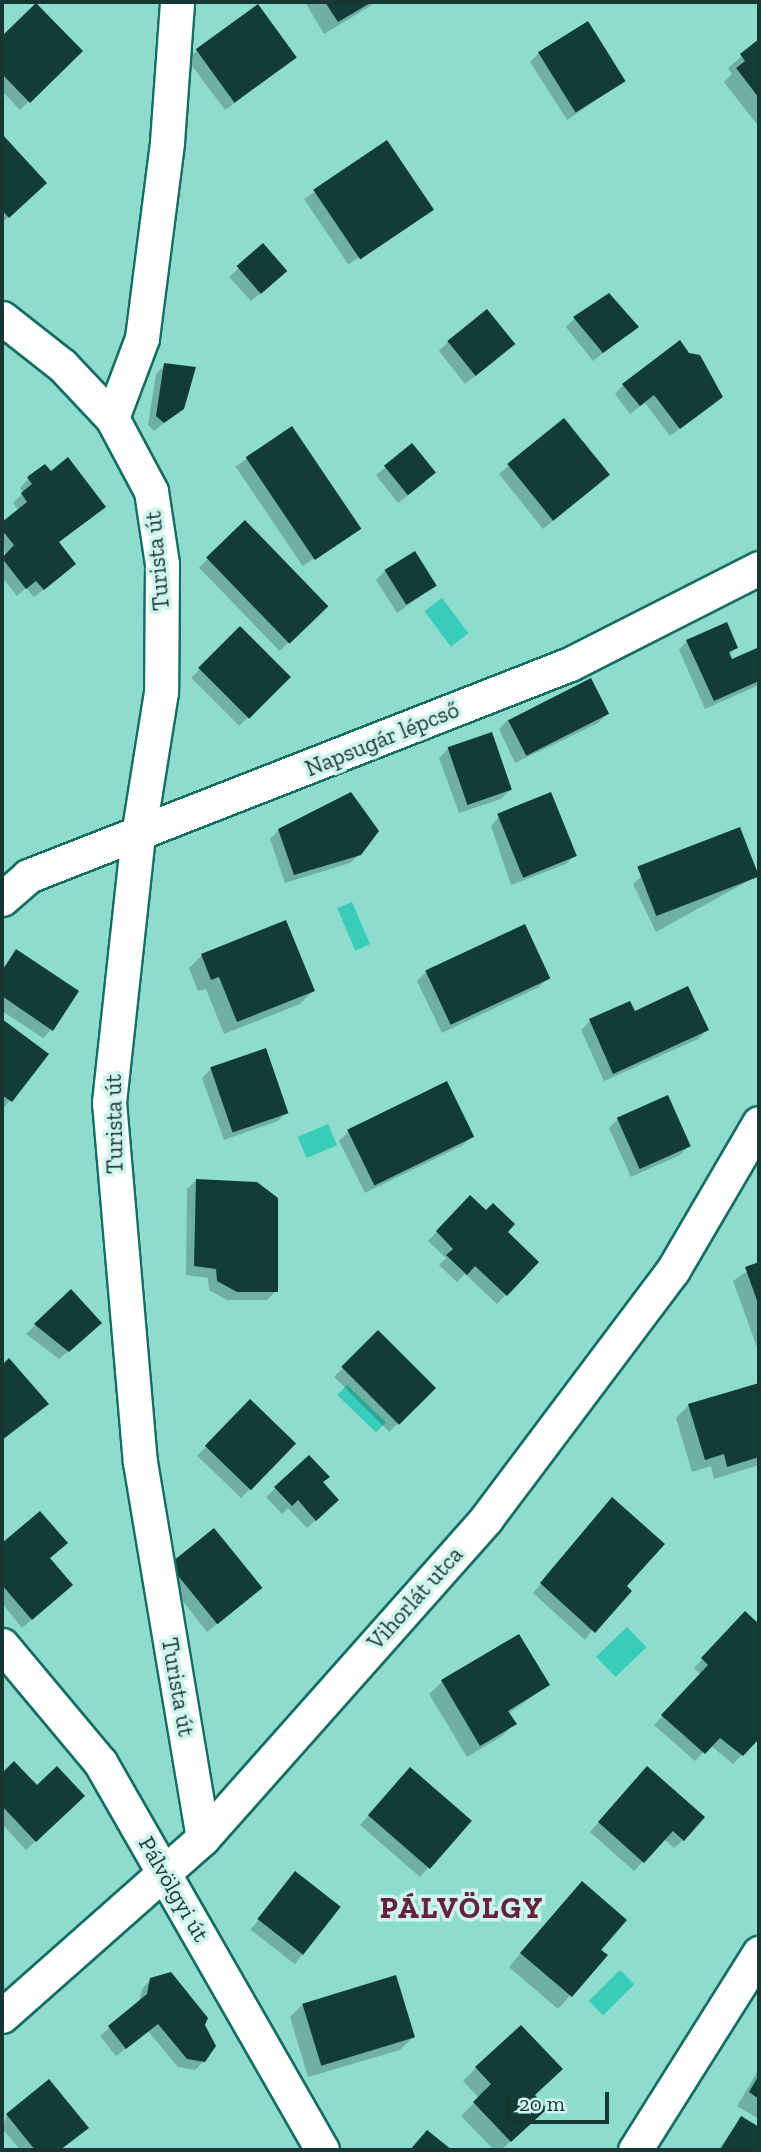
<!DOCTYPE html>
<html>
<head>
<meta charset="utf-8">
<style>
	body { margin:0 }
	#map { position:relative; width:761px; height:2152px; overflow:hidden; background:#8ddcce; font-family:"Zilla Slab",serif }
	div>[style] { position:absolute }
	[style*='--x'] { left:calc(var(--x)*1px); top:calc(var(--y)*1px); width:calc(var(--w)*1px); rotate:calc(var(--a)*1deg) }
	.water>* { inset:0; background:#37cdb9; transform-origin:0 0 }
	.shadow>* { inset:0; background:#0003; transform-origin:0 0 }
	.building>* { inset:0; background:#123d37; transform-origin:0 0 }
	.roads { filter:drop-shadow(2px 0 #156e62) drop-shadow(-2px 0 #156e62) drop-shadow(0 2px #156e62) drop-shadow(0 -2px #156e62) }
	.minor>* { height:33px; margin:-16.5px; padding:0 16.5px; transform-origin:16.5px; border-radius:16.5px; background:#fff }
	span { translate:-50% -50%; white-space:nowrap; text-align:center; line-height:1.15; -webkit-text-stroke:7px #cff4ec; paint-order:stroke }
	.street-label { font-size:23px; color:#163732 }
	.district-label { font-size:30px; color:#66223a; font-weight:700; letter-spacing:2px }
	.frame { position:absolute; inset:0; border:4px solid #163732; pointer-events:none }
	.scale { position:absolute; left:506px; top:2092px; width:103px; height:32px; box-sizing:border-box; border:4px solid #163732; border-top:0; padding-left:9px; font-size:21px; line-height:24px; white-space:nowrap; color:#163732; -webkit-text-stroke:5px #cff4ec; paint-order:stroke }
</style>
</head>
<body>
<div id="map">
	<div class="water">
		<i style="left:442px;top:598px;width:44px;height:22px;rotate:53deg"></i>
		<i style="left:352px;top:902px;width:46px;height:16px;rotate:67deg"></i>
		<i style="left:328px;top:1124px;width:23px;height:33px;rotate:67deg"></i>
		<i style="left:347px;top:1385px;width:54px;height:14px;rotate:44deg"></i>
		<i style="left:627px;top:1627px;width:28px;height:43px;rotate:46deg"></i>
		<i style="left:620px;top:1970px;width:20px;height:44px;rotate:45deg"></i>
	</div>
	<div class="shadow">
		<i style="clip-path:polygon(305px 2px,377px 2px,324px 34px)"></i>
		<i style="clip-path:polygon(36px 5px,81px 51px,20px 110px,2px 91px,2px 38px)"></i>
		<i style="left:257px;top:6px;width:64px;height:88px;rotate:53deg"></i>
		<i style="clip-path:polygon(759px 41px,759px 127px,724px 82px,732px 74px,728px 68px)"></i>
		<i style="clip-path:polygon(539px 53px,624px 81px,567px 120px,530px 62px)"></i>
		<i style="clip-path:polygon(2px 137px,44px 183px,2px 223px)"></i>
		<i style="left:387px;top:143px;width:79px;height:100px;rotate:56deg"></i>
		<i style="clip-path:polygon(263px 245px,276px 280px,251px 301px,229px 277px)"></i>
		<i style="clip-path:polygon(575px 318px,637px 327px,593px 361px,566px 327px)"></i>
		<i style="clip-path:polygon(448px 342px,504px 353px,465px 384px,439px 351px)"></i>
		<i style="clip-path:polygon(165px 365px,182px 408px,154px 431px,148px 425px,156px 374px)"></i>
		<i style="clip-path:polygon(623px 385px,721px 396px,670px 436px,645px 403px,630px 414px,615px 394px)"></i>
		<i style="clip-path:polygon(563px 420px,599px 484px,543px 529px,499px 474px)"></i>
		<i style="left:291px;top:429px;width:120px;height:67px;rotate:56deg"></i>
		<i style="clip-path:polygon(412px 445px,425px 482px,398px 503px,376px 475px)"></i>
		<i style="clip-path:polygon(51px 473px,104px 507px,58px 543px,65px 573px,34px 597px,26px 588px,17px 596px,2px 577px,5px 554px,2px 524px,19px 511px,13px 503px,23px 493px,20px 488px,28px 479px)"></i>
		<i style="left:245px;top:523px;width:116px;height:64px;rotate:46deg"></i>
		<i style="clip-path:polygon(385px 571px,435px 586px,397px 613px,376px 580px)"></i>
		<i style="left:240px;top:629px;width:68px;height:69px;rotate:45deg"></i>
		<i style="clip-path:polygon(687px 641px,736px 647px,729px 655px,731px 661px,757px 650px,759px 685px,705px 709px,679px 650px)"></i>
		<i style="clip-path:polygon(607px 714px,598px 723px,515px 763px,499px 729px,508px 720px)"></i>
		<i style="clip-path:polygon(448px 749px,510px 790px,501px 799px,459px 813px,439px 758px)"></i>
		<i style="clip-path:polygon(499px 817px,575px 855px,566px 864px,511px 885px,491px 826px)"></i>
		<i style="clip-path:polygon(739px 829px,759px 875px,656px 932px,633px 884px,642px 876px)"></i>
		<i style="clip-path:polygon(279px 830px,360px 854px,350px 863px,285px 883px,270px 839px)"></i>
		<i style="clip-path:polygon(17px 952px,51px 1030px,43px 1038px,2px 1011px,2px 969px)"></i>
		<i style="clip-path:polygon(202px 955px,313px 991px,300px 1004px,224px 1034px,206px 989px,198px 991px,189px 968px)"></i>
		<i style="clip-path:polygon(426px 972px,548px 978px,539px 987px,442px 1033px,417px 981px)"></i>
		<i style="clip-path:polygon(629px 1003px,634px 1014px,707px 1030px,698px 1039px,604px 1081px,581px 1030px,590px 1021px)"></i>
		<i style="clip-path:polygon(2px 1022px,46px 1055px,2px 1110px)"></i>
		<i style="clip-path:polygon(211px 1069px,287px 1112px,278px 1121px,224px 1140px,202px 1078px)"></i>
		<i style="clip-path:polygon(446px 1083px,472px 1136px,463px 1145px,365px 1193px,339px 1141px,348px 1132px)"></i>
		<i style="clip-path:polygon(618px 1119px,689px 1146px,680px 1155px,631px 1177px,609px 1128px)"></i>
		<i style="clip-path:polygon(196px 1180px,276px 1291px,267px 1300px,227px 1300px,209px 1290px,208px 1278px,186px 1275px,187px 1189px)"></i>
		<i style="clip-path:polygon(470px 1198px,537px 1262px,497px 1304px,465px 1274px,457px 1282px,439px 1265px,446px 1258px,428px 1241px)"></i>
		<i style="clip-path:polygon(759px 1263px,759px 1353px,733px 1281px)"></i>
		<i style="clip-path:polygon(71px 1291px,91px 1332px,59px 1359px,26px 1334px)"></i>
		<i style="left:378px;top:1333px;width:78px;height:62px;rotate:45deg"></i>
		<i style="clip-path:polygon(759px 1385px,759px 1465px,714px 1479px,711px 1466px,692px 1472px,676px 1418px,689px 1405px)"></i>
		<i style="left:250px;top:1401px;width:61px;height:76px;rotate:44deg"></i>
		<i style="clip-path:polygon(309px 1457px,328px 1509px,307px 1528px,288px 1508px,282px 1514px,266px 1497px)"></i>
		<i style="clip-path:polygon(604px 1508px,624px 1586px,585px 1640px,533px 1593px)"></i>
		<i style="clip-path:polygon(40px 1513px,48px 1558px,62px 1594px,22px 1628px,2px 1603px,2px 1545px)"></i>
		<i style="clip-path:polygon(170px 1565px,251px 1597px,207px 1632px,162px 1574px)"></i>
		<i style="clip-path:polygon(745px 1613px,759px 1626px,759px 1737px,733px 1764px,710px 1745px,695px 1761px,654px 1725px,701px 1675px,694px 1668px)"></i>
		<i style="clip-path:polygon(442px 1682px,548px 1685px,508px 1714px,514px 1724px,502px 1736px,467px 1757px,429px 1694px)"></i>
		<i style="clip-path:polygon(14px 1763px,37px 1788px,83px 1796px,26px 1850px,2px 1824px,2px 1775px)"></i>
		<i style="clip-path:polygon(638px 1777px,683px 1840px,674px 1848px,664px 1839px,634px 1871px,590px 1832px)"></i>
		<i style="clip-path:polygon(401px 1778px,470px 1821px,420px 1877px,360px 1825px)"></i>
		<i style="left:295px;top:1873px;width:56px;height:72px;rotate:38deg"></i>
		<i style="clip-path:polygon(569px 1896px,606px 1956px,558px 2009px,509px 1967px)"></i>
		<i style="clip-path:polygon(151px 1979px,203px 2025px,204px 2061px,195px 2070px,178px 2067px,148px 2031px,116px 2056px,100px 2036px,139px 2002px,142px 1989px)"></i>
		<i style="clip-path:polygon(303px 2004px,413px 2037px,400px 2050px,308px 2077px,290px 2017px)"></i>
		<i style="clip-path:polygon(476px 2068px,533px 2096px,532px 2122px,501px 2150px,494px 2150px,461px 2116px,479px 2098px,463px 2081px)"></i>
		<i style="clip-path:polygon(759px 2069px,759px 2119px,737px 2106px)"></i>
		<i style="clip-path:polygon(7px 2115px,77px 2137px,60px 2150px,20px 2150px,2px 2128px)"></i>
		<i style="clip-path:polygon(741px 2118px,759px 2129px,759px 2150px,718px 2150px)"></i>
	</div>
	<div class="building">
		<i style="clip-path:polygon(325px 2px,372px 2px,338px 22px)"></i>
		<i style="clip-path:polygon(36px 3px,83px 51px,30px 103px,2px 74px,2px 36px)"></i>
		<i style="left:258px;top:4px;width:66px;height:77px;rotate:54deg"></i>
		<i style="left:588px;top:21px;width:71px;height:59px;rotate:58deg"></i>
		<i style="clip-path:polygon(759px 39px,759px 98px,736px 68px,745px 61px,740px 54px)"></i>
		<i style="clip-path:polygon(2px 134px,47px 183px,9px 218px,2px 210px)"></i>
		<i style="left:387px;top:140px;width:84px;height:89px;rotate:56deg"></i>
		<i style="left:263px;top:243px;width:37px;height:35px;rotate:49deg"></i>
		<i style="clip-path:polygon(609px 293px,639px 327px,603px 353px,573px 317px)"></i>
		<i style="left:487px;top:309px;width:45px;height:51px;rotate:51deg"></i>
		<i style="clip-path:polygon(680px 340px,689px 353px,700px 355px,723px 397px,680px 429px,654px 395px,640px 406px,622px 384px)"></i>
		<i style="clip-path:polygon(164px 363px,196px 367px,184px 409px,164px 423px,156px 416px)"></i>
		<i style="left:564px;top:418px;width:73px;height:73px;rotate:51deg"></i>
		<i style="left:292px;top:426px;width:124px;height:56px;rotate:56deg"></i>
		<i style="left:412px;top:443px;width:38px;height:36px;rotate:51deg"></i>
		<i style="clip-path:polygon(68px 457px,106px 507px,59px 542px,76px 564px,44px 590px,36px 581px,26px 589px,2px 558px,14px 545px,2px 530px,2px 522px,27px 502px,21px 493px,32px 484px,27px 477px,45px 464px,51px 471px)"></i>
		<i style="left:245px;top:520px;width:120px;height:54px;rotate:46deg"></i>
		<i style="left:415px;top:551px;width:41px;height:36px;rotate:58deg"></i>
		<i style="clip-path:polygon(727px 622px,738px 648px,729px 652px,732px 659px,757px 648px,759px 681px,714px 701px,686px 640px)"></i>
		<i style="left:240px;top:626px;width:72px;height:59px;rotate:45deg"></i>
		<i style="left:591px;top:678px;width:40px;height:93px;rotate:63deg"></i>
		<i style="left:492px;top:732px;width:61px;height:47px;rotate:71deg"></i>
		<i style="clip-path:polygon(351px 792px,379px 831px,361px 855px,294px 875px,278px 829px)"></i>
		<i style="left:551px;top:792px;width:69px;height:58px;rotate:68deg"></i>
		<i style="left:740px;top:827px;width:53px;height:110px;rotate:69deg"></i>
		<i style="clip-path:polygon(286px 920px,315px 991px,237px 1022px,219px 977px,211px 980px,201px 954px)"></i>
		<i style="left:525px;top:924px;width:60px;height:110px;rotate:65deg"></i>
		<i style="clip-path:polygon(16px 949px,79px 991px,53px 1031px,2px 996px,2px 971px)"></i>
		<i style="clip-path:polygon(688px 986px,709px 1030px,613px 1074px,589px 1019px,630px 1001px,635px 1011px)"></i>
		<i style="clip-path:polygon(2px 1019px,49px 1054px,12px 1102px,2px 1095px)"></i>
		<i style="left:266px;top:1048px;width:69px;height:59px;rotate:71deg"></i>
		<i style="left:447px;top:1081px;width:62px;height:111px;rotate:64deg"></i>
		<i style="left:668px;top:1095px;width:56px;height:56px;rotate:66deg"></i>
		<i style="clip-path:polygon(196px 1179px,257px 1182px,278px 1198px,278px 1292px,237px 1292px,217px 1281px,216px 1269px,194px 1266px)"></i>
		<i style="clip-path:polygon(470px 1195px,486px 1210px,493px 1203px,515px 1224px,508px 1232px,539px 1262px,507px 1296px,475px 1266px,467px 1275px,446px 1255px,453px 1249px,436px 1231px)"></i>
		<i style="clip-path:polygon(759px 1262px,759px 1306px,745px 1267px)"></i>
		<i style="clip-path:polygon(71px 1289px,102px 1323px,69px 1352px,34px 1324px)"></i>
		<i style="left:378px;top:1330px;width:82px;height:52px;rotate:45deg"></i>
		<i style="clip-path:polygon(9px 1358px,49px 1404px,2px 1440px,2px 1365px)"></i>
		<i style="clip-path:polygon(759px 1383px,759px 1457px,727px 1467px,724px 1454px,705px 1460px,688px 1404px)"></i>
		<i style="left:250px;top:1399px;width:64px;height:65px;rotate:44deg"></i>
		<i style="clip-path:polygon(309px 1455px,330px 1477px,323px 1482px,339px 1500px,316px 1521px,298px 1500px,292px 1506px,274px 1487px)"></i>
		<i style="clip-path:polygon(612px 1497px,665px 1544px,627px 1586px,632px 1591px,595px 1633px,540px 1583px)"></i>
		<i style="clip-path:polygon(40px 1511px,68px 1543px,50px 1558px,73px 1585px,32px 1620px,2px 1585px,2px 1543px)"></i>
		<i style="left:214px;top:1528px;width:77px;height:58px;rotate:51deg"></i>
		<i style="clip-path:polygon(745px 1611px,759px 1624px,759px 1739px,743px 1756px,720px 1738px,705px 1754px,661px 1715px,708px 1665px,701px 1658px)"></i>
		<i style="clip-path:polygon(519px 1634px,550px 1685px,508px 1711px,517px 1724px,480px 1746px,441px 1680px)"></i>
		<i style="clip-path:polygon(14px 1761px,37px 1785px,57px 1766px,85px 1796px,36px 1842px,2px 1806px,2px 1773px)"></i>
		<i style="clip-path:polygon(647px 1766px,705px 1817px,684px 1841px,673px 1831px,644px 1863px,598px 1822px)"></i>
		<i style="left:410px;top:1767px;width:82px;height:64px;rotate:41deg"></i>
		<i style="left:295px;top:1871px;width:58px;height:61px;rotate:38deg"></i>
		<i style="clip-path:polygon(582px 1881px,627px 1920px,601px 1950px,608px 1955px,572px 1997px,520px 1953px)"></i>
		<i style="clip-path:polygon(171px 1972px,208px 2018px,205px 2025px,216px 2046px,205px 2062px,187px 2059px,158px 2024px,126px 2049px,108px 2026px,147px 1994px,150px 1978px)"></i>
		<i style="left:396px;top:1975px;width:65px;height:98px;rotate:73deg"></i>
		<i style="clip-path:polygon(521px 2025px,563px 2069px,535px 2095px,547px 2109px,511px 2142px,473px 2102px,491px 2084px,475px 2067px)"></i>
		<i style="clip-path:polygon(759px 2075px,759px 2099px,749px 2092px)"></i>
		<i style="clip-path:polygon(49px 2079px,89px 2128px,60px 2150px,35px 2150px,6px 2114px)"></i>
		<i style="clip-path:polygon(741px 2116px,759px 2127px,759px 2150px,720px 2150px)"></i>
		<i style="clip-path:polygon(427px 2130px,452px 2150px,410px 2150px)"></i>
	</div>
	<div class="roads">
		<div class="minor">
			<i style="--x:2;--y:318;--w:76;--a:38.1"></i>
			<i style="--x:62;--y:365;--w:73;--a:46.7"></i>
			<i style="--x:112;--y:418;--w:83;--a:61.9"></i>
			<i style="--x:151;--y:491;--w:74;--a:81.4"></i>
			<i style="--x:162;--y:564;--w:128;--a:90.4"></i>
			<i style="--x:161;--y:692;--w:145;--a:99.1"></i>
			<i style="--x:138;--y:835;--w:269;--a:96.2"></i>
			<i style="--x:109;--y:1102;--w:361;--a:85.1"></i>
			<i style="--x:140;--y:1462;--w:381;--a:80.5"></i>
			<i style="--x:112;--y:418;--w:85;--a:-69.4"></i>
			<i style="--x:142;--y:338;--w:198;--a:-82.7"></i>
			<i style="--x:167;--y:142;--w:140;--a:-85.9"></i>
			<i style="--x:2;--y:899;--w:35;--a:-41"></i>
			<i style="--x:28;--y:876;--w:582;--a:-21.36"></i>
			<i style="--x:570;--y:664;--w:212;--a:-26.9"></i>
			<i style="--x:2;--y:1645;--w:153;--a:50.1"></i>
			<i style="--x:100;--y:1762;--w:447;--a:60.2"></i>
			<i style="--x:2;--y:2016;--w:268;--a:-41.5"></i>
			<i style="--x:203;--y:1838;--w:426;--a:-48.4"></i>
			<i style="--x:486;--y:1519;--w:311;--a:-53.1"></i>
			<i style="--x:673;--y:1270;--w:170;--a:-59.7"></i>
			<i style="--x:635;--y:2150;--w:233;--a:-57.8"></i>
		</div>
	</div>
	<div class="street-label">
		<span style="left:157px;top:561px;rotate:-95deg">Turista út</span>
		<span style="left:382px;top:739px;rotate:-22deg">Napsugár lépcső</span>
		<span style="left:114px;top:1124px;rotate:-91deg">Turista út</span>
		<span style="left:415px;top:1598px;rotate:-48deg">Vihorlát utca</span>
		<span style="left:178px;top:1687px;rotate:80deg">Turista út</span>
		<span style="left:174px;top:1889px;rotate:60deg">Pálvölgyi út</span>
	</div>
	<div class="district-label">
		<span style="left:462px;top:1908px">PÁLVÖLGY</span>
	</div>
	<div class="frame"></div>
	<div class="scale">20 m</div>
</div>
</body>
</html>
